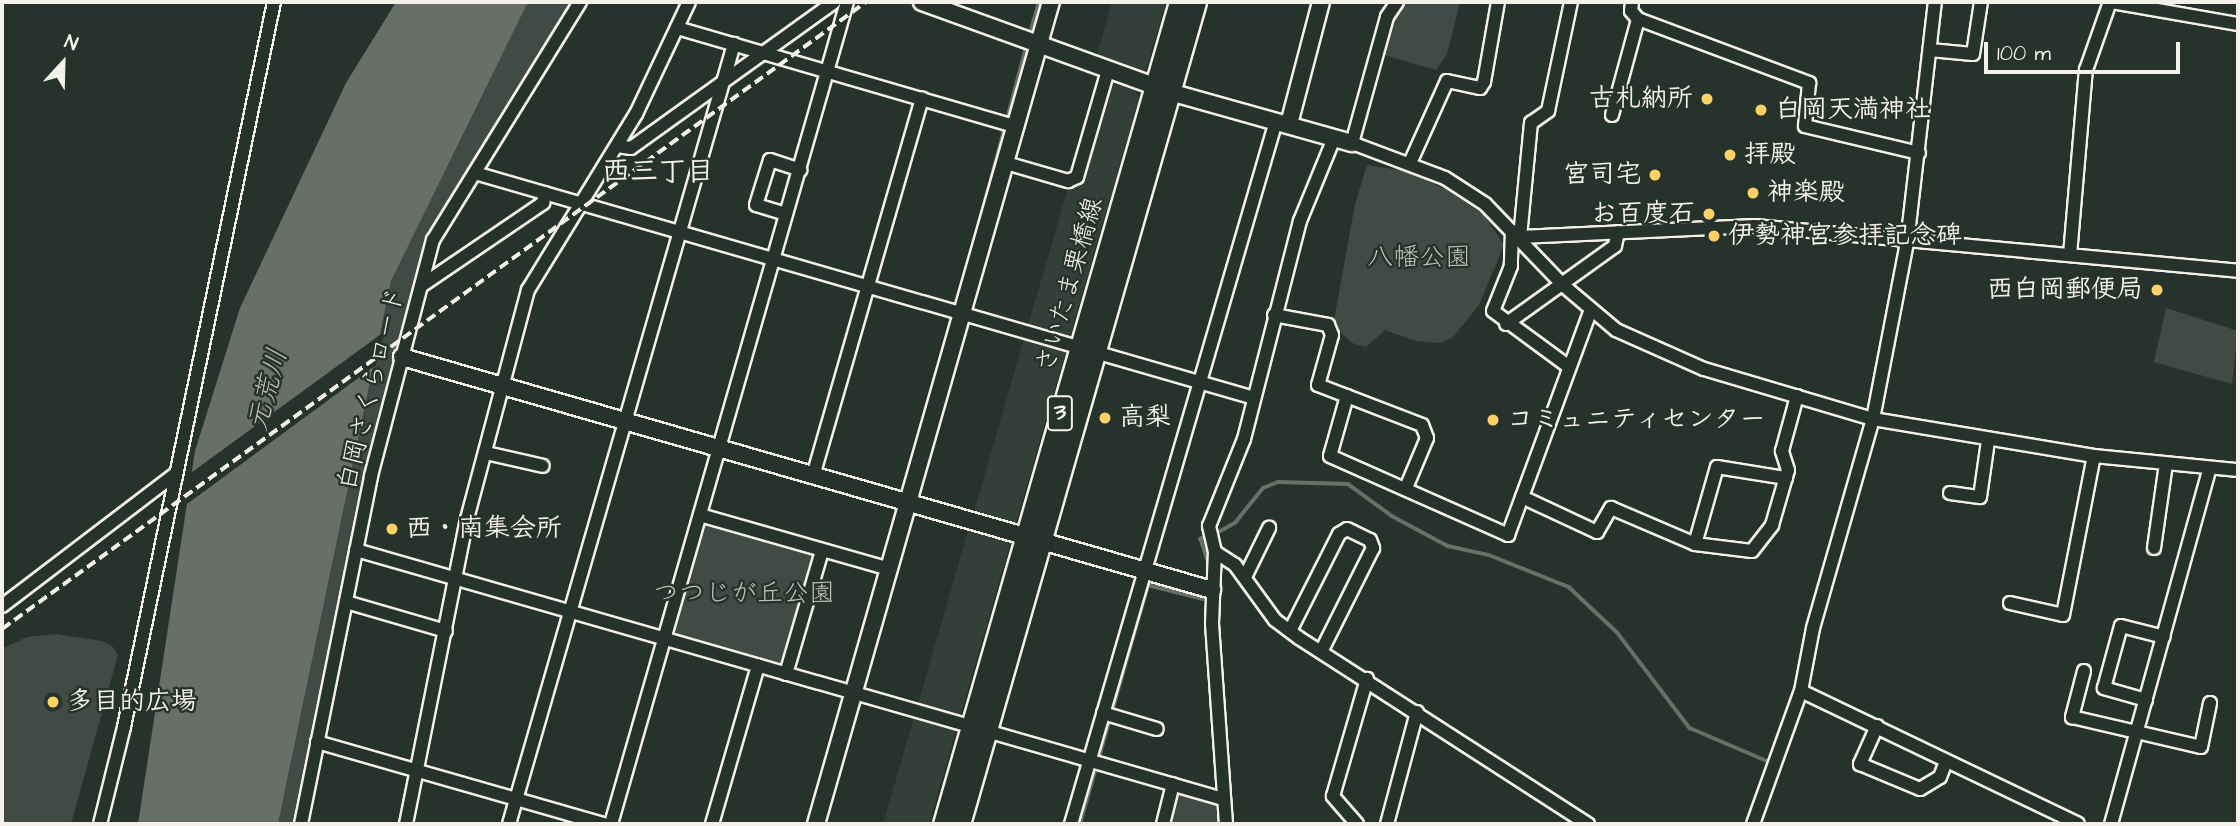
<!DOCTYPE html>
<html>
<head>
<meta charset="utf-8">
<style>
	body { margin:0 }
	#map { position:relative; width:2240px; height:826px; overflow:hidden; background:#26332d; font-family:"Architects Daughter","Klee One",sans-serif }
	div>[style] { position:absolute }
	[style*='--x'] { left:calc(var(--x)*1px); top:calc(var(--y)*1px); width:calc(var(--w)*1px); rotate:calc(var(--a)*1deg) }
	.built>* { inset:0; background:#333f39 }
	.green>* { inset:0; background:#414b45 }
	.water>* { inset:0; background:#676f68 }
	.pier>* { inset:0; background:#26332d }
	.stream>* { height:3.5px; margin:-1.75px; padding:0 1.75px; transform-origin:1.75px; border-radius:1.75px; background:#676f68 }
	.roads { filter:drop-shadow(2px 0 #f4f1e8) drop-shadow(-2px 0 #f4f1e8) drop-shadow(0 2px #f4f1e8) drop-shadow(0 -2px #f4f1e8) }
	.minor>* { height:12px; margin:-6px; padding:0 6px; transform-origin:6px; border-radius:6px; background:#26332d }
	.tertiary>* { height:16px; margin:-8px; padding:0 8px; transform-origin:8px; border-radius:8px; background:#26332d }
	.primary>* { height:19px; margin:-9.5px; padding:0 9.5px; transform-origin:9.5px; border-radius:9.5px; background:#26332d }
	.rail>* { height:3.5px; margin-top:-1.75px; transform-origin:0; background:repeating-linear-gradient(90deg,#f4f1e8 0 10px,transparent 0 15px) }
	.dots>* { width:19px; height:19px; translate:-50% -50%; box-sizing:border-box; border:4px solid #26332d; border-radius:50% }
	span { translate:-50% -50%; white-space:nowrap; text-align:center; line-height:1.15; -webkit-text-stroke:5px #26332d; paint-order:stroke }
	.shield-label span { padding:2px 5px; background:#26332d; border:2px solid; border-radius:5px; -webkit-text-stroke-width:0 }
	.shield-label { font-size:24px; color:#f4f1e8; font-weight:700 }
	.poi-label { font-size:26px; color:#f4f1e8; font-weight:700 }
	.right { translate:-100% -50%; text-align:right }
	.left { translate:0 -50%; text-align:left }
	.park-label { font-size:26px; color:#bebfb7 }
	.street-label { font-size:26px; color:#f4f1e8 }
	.neighbourhood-label { font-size:28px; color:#f4f1e8; font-weight:700 }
	.water-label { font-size:28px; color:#bcbdb5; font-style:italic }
	.frame { position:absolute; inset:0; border:4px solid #f4f1e8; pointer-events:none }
	.north { position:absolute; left:28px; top:28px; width:70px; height:70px; -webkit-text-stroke:5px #26332d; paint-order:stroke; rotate:22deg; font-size:19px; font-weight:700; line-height:28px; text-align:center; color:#f4f1e8 }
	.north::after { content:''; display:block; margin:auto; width:24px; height:32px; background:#f4f1e8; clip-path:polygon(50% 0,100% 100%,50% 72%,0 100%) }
	.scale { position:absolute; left:1984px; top:42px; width:196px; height:32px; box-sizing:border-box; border:4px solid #f4f1e8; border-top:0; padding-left:9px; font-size:21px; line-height:24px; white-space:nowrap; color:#f4f1e8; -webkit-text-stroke:5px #26332d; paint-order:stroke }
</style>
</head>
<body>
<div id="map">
	<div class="built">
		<i style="clip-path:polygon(1112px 2px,1166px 2px,1146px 69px,1140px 72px,1097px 56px)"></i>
		<i style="clip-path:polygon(1100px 78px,1135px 91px,1139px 98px,929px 824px,883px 824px)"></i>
	</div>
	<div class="green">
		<i style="clip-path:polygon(528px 2px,574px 2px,427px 243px,364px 473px,295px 824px,278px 824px,391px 281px)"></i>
		<i style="clip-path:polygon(1404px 2px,1460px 2px,1447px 54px,1436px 70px,1384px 55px,1393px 18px)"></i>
		<i style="clip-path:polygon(1367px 165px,1406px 171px,1447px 190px,1484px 215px,1504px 245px,1479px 305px,1453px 337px,1440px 343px,1416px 341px,1385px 330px,1366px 347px,1352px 343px,1333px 326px,1355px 204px)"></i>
		<i style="clip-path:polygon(2166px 308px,2238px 331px,2232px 384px,2154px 362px)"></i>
		<i style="clip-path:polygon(709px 522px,813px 553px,785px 663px,780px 666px,676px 636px,673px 629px,702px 526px)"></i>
		<i style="clip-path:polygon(56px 634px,102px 641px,113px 647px,118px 655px,71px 824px,2px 824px,2px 649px,27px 637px)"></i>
		<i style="clip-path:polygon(1176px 792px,1219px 804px,1221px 824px,1168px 824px)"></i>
	</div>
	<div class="water">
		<i style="clip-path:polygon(396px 2px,528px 2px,391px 281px,278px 824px,138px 824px,195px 451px,240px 308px,346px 83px)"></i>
	</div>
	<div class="pier">
		<i style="clip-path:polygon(384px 332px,376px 365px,183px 507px,188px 475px)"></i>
	</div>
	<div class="stream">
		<i style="--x:1029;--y:37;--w:36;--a:-74"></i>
		<i style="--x:974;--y:243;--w:206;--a:-75.1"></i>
		<i style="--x:1215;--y:534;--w:23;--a:-29"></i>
		<i style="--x:1235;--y:523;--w:45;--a:-51.3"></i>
		<i style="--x:1263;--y:488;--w:16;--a:-22"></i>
		<i style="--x:1278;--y:482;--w:70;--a:1.6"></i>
		<i style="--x:1348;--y:484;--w:54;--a:36"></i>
		<i style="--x:1392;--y:516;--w:64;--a:28.2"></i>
		<i style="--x:1448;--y:546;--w:42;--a:12.4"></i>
		<i style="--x:1489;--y:555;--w:86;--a:21.8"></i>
		<i style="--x:1569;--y:587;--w:66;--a:43.2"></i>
		<i style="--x:1617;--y:632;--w:121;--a:52.8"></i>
		<i style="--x:1690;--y:728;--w:84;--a:23.2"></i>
		<i style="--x:1208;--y:536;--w:8;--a:157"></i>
		<i style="--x:1201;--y:539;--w:26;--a:72"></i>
		<i style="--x:1080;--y:824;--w:248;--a:-74.1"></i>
		<i style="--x:1148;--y:585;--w:61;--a:14.3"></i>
		<i style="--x:1207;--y:600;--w:4;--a:-76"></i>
	</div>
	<div class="roads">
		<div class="minor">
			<i style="--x:1397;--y:2;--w:18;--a:124"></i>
			<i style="--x:1387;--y:17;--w:131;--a:105.5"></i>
			<i style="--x:1352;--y:143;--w:99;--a:20.6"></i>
			<i style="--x:1445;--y:178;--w:48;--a:33"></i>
			<i style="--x:1485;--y:204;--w:114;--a:46.1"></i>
			<i style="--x:1564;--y:286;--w:68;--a:40.2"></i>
			<i style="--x:1616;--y:330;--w:96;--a:23.9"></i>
			<i style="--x:1704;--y:369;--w:176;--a:16.5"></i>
			<i style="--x:1873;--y:419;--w:224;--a:9.5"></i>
			<i style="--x:2094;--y:456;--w:145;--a:5.6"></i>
			<i style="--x:1632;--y:2;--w:9;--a:96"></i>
			<i style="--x:1631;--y:11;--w:11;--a:49"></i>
			<i style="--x:1638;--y:19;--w:183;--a:20.5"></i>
			<i style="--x:1809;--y:83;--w:43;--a:95.3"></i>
			<i style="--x:1805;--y:126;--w:117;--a:13.3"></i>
			<i style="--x:2112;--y:2;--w:128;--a:9.9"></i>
			<i style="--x:677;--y:28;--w:354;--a:16.2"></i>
			<i style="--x:1930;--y:50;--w:43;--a:5.3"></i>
			<i style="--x:1973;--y:54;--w:53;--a:-81.3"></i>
			<i style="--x:1612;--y:115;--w:99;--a:-74.8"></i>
			<i style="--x:617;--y:146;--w:14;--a:8"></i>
			<i style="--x:631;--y:148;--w:250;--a:-35.7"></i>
			<i style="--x:1006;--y:163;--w:65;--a:16.2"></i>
			<i style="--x:1068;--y:181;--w:10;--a:-24"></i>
			<i style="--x:1077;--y:177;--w:111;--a:-73.8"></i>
			<i style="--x:1410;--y:163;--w:90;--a:-65.7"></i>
			<i style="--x:1447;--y:81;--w:34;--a:12"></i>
			<i style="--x:1480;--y:88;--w:7;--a:-56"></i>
			<i style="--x:1484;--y:82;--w:81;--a:-80.1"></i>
			<i style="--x:475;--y:173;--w:811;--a:16.11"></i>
			<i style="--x:786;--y:214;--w:31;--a:-163"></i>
			<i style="--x:756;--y:205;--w:47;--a:-72.7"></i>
			<i style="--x:770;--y:160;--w:32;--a:18"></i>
			<i style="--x:1512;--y:231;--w:35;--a:92"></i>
			<i style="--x:1511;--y:266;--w:48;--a:111.8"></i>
			<i style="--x:1493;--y:311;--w:93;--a:36.3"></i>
			<i style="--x:1520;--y:237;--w:235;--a:-2.7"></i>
			<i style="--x:1755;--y:226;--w:485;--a:5.3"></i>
			<i style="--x:1520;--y:237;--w:115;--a:-84.5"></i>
			<i style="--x:1531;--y:123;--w:21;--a:-35"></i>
			<i style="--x:1548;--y:111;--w:111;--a:-78.1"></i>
			<i style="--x:2070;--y:255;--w:186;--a:-85.1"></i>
			<i style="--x:2086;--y:70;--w:72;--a:-70.6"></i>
			<i style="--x:421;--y:286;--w:148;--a:-34.2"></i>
			<i style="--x:543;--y:203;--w:10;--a:-79"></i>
			<i style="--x:1274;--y:315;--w:55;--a:10.5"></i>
			<i style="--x:1328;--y:325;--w:11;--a:68"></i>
			<i style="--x:1332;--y:335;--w:52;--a:105.6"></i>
			<i style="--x:1318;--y:385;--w:111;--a:21"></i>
			<i style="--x:1422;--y:425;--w:14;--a:69"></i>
			<i style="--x:1427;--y:438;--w:54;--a:112.8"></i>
			<i style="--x:1506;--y:324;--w:134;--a:-35.6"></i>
			<i style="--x:1615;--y:246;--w:14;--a:-78"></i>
			<i style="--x:1347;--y:396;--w:62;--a:105.8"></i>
			<i style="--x:1330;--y:456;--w:195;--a:23.9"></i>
			<i style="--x:1508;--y:535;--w:240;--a:-69.8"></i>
			<i style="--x:486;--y:453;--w:58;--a:12.8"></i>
			<i style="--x:813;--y:476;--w:393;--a:-73.9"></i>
			<i style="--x:1950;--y:493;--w:30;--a:8"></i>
			<i style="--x:1980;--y:497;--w:57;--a:-81.9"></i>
			<i style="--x:1522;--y:497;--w:83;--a:25"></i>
			<i style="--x:1597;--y:532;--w:28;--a:-60"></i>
			<i style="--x:1611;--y:508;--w:91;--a:23.2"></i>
			<i style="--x:1695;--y:544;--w:57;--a:7"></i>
			<i style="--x:1752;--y:551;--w:33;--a:-52"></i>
			<i style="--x:1772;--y:525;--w:57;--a:-73.8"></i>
			<i style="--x:1788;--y:470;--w:20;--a:-108"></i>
			<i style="--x:1782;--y:451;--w:57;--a:-74.7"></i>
			<i style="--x:700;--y:515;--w:198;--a:15.9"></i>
			<i style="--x:1695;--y:544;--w:80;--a:-74.1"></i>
			<i style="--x:1717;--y:467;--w:70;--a:9.1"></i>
			<i style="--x:2154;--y:548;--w:85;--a:-81.9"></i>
			<i style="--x:356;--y:550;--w:902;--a:16.02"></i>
			<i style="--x:1215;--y:552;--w:24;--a:33"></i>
			<i style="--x:1235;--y:565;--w:68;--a:54"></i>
			<i style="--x:1275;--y:620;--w:30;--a:37"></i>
			<i style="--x:1299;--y:638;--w:344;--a:32.8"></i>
			<i style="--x:1245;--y:577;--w:55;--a:-63.9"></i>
			<i style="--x:346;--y:602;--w:104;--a:16.2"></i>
			<i style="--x:2010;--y:603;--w:54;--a:12.8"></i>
			<i style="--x:2063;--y:615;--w:162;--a:-79"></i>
			<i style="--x:2;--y:606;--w:218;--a:-37.3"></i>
			<i style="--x:1290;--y:631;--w:109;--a:-63.2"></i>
			<i style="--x:1339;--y:534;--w:9;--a:-32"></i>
			<i style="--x:1347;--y:529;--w:25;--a:26"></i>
			<i style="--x:1370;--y:540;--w:9;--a:69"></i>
			<i style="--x:1373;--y:548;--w:116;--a:116.6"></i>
			<i style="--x:2084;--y:671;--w:48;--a:104.6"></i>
			<i style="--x:2072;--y:717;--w:132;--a:13.1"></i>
			<i style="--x:2201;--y:747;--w:45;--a:-78.4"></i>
			<i style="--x:786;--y:674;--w:128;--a:-73.7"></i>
			<i style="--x:1801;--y:691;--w:307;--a:25.6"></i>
			<i style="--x:2146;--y:700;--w:44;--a:-164.1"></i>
			<i style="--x:2104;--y:688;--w:64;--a:-74.7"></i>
			<i style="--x:2121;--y:626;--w:44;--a:14.3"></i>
			<i style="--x:1103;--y:713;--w:56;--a:16.5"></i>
			<i style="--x:1877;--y:726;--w:42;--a:114.1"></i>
			<i style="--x:1860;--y:764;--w:65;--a:22.6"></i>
			<i style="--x:1920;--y:789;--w:23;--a:-31"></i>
			<i style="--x:1940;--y:777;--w:17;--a:-69"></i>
			<i style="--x:317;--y:742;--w:298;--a:16"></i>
			<i style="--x:100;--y:824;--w:100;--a:-76.1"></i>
			<i style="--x:124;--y:727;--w:740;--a:-78.31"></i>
			<i style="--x:301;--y:824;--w:355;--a:-78.6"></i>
			<i style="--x:371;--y:476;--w:244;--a:-75.3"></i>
			<i style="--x:433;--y:240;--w:280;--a:-58.3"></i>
			<i style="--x:406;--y:824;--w:311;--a:-78.7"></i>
			<i style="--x:467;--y:519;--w:237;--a:-75.1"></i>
			<i style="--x:528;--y:290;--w:206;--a:-58.5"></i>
			<i style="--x:636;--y:114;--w:124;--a:-64.7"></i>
			<i style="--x:509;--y:824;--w:812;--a:-73.91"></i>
			<i style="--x:611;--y:824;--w:855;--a:-73.98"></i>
			<i style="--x:712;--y:824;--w:165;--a:-73.8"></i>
			<i style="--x:1071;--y:824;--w:732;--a:-73.74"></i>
			<i style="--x:1163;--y:824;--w:41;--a:-76"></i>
			<i style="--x:1226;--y:824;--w:201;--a:-94"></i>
			<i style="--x:1212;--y:623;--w:71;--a:-87.6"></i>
			<i style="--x:1215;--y:552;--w:27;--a:-103"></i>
			<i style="--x:1209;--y:526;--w:94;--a:-68.1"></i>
			<i style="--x:1244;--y:439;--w:225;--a:-75.6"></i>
			<i style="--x:1300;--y:221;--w:90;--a:-67.7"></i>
			<i style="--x:1357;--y:824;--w:37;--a:-131"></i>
			<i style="--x:1333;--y:796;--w:122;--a:-73.8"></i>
			<i style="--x:1387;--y:824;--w:116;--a:-75"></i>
			<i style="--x:1753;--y:824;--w:141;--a:-70.2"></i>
			<i style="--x:1801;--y:691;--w:64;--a:-79.2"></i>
			<i style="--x:1813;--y:628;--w:217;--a:-74"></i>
			<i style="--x:1873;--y:419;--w:179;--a:-79.1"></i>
			<i style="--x:1907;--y:243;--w:243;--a:-83.4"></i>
			<i style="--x:2111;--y:824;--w:367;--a:-74.5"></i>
		</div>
		<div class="tertiary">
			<i style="--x:922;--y:2;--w:264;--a:19.9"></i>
			<i style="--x:1170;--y:92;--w:189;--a:15.7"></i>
			<i style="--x:1289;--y:124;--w:126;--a:-75.3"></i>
			<i style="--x:402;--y:357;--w:843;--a:16.05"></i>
			<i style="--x:816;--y:824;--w:855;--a:-74.05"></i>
		</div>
		<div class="primary">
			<i style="--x:943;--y:824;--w:855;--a:-73.98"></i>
			<i style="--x:960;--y:824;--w:855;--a:-73.98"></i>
		</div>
	</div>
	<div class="rail">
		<i style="--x:2;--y:629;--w:1068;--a:-35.97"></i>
	</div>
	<div class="dots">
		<i style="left:1707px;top:99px;background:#ffd166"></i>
		<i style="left:1761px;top:110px;background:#ffd166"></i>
		<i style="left:1730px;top:155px;background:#ffd166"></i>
		<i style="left:1655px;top:175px;background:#ffd166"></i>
		<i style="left:1753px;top:193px;background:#ffd166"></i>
		<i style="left:1709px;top:214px;background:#ffd166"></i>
		<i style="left:1714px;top:236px;background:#ffd166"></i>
		<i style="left:2157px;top:290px;background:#ffd166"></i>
		<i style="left:1105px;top:418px;background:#ffd166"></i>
		<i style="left:1493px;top:420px;background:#ffd166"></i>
		<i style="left:392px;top:529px;background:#ffd166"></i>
		<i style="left:53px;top:702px;background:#ffd166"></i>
	</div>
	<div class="shield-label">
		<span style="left:1060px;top:413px">3</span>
	</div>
	<div class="poi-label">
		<span class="right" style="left:1693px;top:99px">古札納所</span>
		<span class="left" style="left:1775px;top:110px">白岡天満神社</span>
		<span class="left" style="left:1744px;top:155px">拝殿</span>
		<span class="right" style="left:1641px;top:175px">宮司宅</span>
		<span class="left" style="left:1767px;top:193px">神楽殿</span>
		<span class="right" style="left:1695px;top:214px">お百度石</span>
		<span class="left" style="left:1728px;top:236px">伊勢神宮参拝記念碑</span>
		<span class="right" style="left:2143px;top:290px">西白岡郵便局</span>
		<span class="left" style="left:1119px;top:418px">高梨</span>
		<span class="left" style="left:1507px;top:420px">コミュニティセンター</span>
		<span class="left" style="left:406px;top:529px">西・南集会所</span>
		<span class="left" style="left:67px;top:702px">多目的広場</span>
	</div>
	<div class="park-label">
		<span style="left:1419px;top:258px">八幡公園</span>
		<span style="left:744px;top:594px">つつじが丘公園</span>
	</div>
	<div class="street-label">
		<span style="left:1070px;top:285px;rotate:-74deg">さいたま栗橋線</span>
		<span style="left:372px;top:389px;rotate:-76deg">白岡さくらロード</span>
	</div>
	<div class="neighbourhood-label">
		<span style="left:658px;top:172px">西三丁目</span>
	</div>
	<div class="water-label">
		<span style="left:268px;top:390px;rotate:-75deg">元荒川</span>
	</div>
	<div class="frame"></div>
	<div class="north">N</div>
	<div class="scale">100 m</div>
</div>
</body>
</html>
